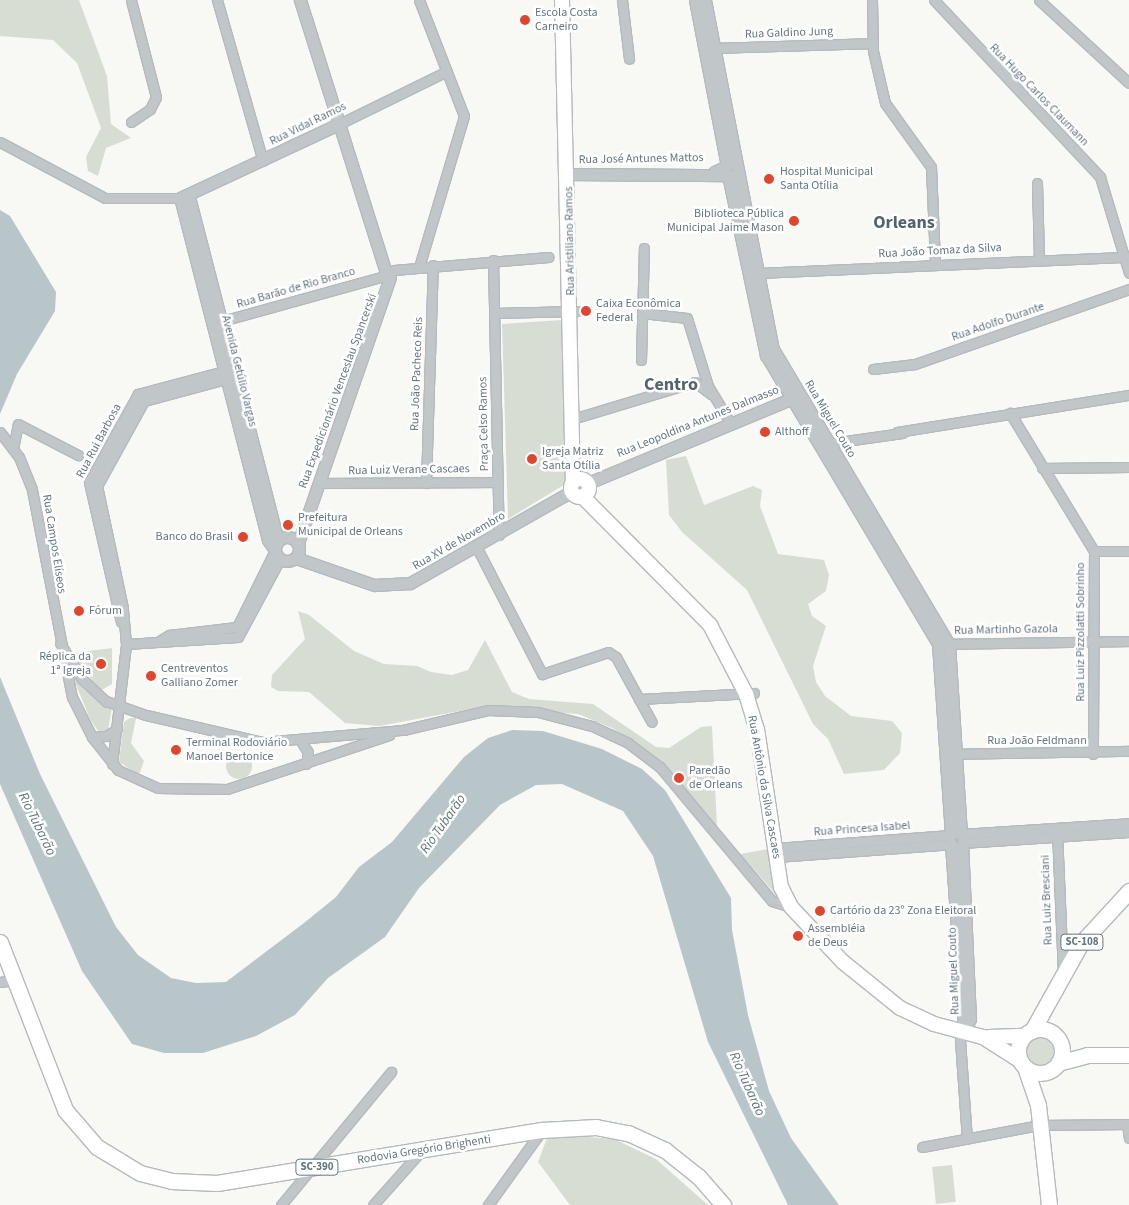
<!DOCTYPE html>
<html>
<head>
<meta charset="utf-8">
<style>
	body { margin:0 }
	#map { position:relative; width:1129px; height:1205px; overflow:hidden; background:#f8f8f5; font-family:"Source Sans 3",sans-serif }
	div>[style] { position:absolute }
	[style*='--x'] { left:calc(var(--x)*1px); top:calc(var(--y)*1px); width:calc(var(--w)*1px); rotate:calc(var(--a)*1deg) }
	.green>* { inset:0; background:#d8ddd4; transform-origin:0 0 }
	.round { border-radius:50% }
	.water>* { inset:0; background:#b8c6c9 }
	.roads { filter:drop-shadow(1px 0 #b4babe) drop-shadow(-1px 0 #b4babe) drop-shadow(0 1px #b4babe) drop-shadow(0 -1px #b4babe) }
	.minor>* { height:9px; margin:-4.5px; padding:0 4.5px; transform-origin:4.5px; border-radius:4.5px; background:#c1c6c9 }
	.tertiary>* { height:11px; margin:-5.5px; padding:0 5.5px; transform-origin:5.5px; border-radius:5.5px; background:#c1c6c9 }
	.tertiary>.ring { margin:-5.5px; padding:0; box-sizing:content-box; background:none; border:11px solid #c1c6c9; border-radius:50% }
	.secondary>* { height:14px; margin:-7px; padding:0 7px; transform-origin:7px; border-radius:7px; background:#fff }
	.secondary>.ring { margin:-7px; padding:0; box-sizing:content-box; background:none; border:14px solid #fff; border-radius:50% }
	.primary>* { height:15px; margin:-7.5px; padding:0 7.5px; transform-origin:7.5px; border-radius:7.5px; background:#fff }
	.primary>.ring { margin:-7.5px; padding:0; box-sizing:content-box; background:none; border:15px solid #fff; border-radius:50% }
	.dots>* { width:14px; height:14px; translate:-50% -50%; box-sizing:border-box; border:2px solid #fff; border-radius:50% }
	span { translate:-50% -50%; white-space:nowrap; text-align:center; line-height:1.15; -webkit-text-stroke:5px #fff; paint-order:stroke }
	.shield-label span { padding:1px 4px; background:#fff; border:1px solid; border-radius:4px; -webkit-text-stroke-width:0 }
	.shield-label { font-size:11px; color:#637680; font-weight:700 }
	.poi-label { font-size:12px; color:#637680 }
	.left { translate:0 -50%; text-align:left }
	.right { translate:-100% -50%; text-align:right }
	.street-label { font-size:12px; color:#637680 }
	.water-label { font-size:14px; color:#5e767b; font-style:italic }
	.district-label { font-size:18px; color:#55636b; font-weight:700 }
</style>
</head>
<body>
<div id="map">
	<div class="green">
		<i style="clip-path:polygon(0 0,79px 0,107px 76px,111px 124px,131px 138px,106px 148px,98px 176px,88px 171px,86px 157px,101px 128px,77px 63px,53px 40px,0 36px)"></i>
		<i style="clip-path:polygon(562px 320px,567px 483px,508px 519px,502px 324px)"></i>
		<i style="clip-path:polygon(686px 456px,704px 505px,753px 486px,762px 490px,760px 506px,778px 554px,824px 560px,829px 575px,826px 591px,808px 604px,812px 616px,826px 626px,813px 666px,816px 682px,825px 696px,851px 716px,892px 721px,902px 733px,900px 753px,884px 770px,844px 774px,828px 739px,813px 724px,747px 590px,682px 532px,669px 515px,666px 460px)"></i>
		<i style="clip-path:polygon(298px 611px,309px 615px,354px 651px,384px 664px,417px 666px,431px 672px,452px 675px,468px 670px,485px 640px,512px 692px,529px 699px,593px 704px,656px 747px,669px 748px,701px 727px,712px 726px,717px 827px,652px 755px,612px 728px,578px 714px,482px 707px,379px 726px,345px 723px,309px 692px,278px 691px,271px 687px,272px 675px,305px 639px)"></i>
		<i style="clip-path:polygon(112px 648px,112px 684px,100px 691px,72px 653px)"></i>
		<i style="clip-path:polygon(70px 670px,85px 690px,112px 707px,108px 731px,98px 731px,90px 719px)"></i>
		<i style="clip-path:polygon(130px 718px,136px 718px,131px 743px,144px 761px,139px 775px,119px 762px,124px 722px)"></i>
		<i class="round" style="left:226px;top:753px;width:26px;height:26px"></i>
		<i style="clip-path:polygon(768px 849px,779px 898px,740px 854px)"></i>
		<i class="round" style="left:1022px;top:1033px;width:36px;height:36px"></i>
		<i style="clip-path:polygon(576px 1136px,614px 1139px,656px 1159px,708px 1205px,570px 1205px,538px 1162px,547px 1138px)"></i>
		<i style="left:952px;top:1165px;width:37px;height:20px;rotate:84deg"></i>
	</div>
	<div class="water">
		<i style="clip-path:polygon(0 210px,10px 216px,56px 292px,55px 311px,17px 374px,0 414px)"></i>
		<i style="clip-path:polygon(0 677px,40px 774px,116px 927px,138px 955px,171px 978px,196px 983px,226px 982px,304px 923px,336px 897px,359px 867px,392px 842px,464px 757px,488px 738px,512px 730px,543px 731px,602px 749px,642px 769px,665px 790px,731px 898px,732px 930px,748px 1015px,769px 1091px,791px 1138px,839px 1205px,788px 1205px,708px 1042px,653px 856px,623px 811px,562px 784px,536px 785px,500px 805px,419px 888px,385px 937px,328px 978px,295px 1015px,256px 1036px,203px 1053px,164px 1053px,132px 1044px,82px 971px,0 784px)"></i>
	</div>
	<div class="roads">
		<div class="minor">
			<i style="--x:217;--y:0;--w:167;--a:74.1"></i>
			<i style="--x:419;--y:0;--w:124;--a:68.8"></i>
			<i style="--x:464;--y:116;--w:158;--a:106.6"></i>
			<i style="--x:622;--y:0;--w:59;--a:83.2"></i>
			<i style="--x:872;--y:0;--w:51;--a:88.9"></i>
			<i style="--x:873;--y:51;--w:53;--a:77"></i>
			<i style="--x:885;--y:103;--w:79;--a:54.3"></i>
			<i style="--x:931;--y:167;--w:97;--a:87.6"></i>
			<i style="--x:934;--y:0;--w:243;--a:46.8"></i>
			<i style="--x:1100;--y:177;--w:100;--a:73.2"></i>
			<i style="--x:1039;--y:0;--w:122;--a:42.7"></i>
			<i style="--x:708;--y:48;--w:165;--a:-1.7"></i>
			<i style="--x:131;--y:122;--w:23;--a:-34"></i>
			<i style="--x:150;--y:109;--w:13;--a:-63"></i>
			<i style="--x:156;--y:97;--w:100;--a:-104.5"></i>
			<i style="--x:339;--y:124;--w:120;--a:-26.1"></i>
			<i style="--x:0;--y:142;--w:119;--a:28.1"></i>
			<i style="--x:105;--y:198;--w:75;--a:0"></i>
			<i style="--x:1037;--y:183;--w:76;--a:88.5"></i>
			<i style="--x:493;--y:260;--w:275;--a:88.8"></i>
			<i style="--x:394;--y:270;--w:155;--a:-4.8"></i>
			<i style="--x:758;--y:273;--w:371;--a:-2.5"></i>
			<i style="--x:494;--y:313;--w:83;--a:-1.4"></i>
			<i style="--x:642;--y:313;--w:45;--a:6.3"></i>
			<i style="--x:687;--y:318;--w:71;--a:72.8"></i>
			<i style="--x:708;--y:386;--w:44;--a:58.8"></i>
			<i style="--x:215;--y:323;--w:176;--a:-15.5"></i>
			<i style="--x:641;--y:360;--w:112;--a:-88.5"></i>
			<i style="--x:873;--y:369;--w:42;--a:-6.8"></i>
			<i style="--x:915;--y:364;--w:227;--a:-19.3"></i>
			<i style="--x:1010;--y:413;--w:162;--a:58.7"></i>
			<i style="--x:1094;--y:551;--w:203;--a:90.3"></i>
			<i style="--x:579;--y:417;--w:121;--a:-16.8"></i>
			<i style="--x:695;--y:382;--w:20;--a:37"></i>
			<i style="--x:0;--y:432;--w:31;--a:53"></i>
			<i style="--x:19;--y:457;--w:35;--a:68"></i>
			<i style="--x:32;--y:490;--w:211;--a:79.1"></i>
			<i style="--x:72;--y:697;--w:45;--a:63.4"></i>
			<i style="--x:92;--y:737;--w:42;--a:51.8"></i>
			<i style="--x:118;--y:770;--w:44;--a:24.2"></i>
			<i style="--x:158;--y:788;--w:69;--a:0.8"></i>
			<i style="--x:227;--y:789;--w:171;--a:-18.4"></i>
			<i style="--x:897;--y:432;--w:235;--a:-9.1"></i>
			<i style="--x:824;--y:444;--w:79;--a:-8"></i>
			<i style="--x:13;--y:449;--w:25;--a:-79"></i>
			<i style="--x:18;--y:424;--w:68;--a:27.3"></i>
			<i style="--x:1042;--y:468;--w:87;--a:-0.7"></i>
			<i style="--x:320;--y:483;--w:178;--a:-0.3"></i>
			<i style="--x:426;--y:483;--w:218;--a:-88.2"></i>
			<i style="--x:477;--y:548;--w:142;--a:62.7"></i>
			<i style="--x:542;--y:674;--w:70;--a:-18.4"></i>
			<i style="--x:608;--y:652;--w:9;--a:32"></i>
			<i style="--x:616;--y:657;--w:48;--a:61.3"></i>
			<i style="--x:639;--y:699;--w:115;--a:-3"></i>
			<i style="--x:1094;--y:551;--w:35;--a:0"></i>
			<i style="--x:121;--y:622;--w:144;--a:-102.9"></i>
			<i style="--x:89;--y:482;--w:101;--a:-60.9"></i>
			<i style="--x:138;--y:394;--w:96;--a:-15"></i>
			<i style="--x:159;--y:641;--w:12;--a:-31"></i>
			<i style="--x:169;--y:635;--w:68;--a:-6.7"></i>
			<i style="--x:237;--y:627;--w:86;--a:-63.7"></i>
			<i style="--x:60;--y:643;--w:42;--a:58.6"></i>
			<i style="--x:82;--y:679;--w:33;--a:43"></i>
			<i style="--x:106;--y:701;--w:42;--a:19.3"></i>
			<i style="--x:146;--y:715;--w:119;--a:13.1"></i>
			<i style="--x:262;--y:742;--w:142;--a:-4.9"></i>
			<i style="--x:403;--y:730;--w:87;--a:-13.2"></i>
			<i style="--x:488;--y:710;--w:50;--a:2.3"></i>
			<i style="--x:538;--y:712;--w:56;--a:14.5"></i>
			<i style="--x:592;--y:726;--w:40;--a:25"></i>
			<i style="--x:628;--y:743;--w:40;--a:37"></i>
			<i style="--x:660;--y:767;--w:175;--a:50.1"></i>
			<i style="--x:772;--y:901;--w:20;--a:18"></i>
			<i style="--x:126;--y:644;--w:112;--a:-3.6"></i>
			<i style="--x:238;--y:637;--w:89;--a:-61.7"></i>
			<i style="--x:943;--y:644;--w:186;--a:-0.9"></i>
			<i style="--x:639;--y:699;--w:26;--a:61"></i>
			<i style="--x:92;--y:737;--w:14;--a:-4"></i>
			<i style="--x:106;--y:736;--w:13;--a:-32"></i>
			<i style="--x:301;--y:741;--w:13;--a:58"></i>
			<i style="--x:308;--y:752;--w:12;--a:99"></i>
			<i style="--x:950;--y:754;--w:179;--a:-1"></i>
			<i style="--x:112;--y:764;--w:121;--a:-83.3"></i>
			<i style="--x:126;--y:644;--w:36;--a:-95"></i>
			<i style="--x:123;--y:608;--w:125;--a:-102"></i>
			<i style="--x:97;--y:486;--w:97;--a:-61.1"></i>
			<i style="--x:144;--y:401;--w:92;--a:-15.1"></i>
			<i style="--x:1057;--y:831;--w:141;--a:87.6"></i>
			<i style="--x:961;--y:834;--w:168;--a:-3.7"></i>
			<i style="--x:962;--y:843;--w:167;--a:-3.8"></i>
			<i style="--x:775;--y:848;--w:176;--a:-4.2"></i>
			<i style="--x:776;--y:857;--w:175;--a:-4.2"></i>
			<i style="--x:0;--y:982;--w:14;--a:-8"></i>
			<i style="--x:964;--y:1030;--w:11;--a:112"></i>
			<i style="--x:960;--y:1040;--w:99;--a:86"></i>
			<i style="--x:1127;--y:1124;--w:14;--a:82"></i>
			<i style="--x:922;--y:1147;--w:120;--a:-10.6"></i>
			<i style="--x:1040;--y:1125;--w:89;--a:-0.6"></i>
			<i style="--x:281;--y:1205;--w:173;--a:-50.4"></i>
			<i style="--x:373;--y:1205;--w:72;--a:-48.4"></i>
			<i style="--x:488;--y:1205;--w:92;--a:-54.2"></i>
		</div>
		<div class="tertiary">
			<i style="--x:300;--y:0;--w:282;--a:72.5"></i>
			<i style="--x:695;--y:0;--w:169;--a:79.1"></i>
			<i style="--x:727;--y:166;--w:14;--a:155"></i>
			<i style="--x:705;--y:0;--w:356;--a:79"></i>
			<i style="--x:773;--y:349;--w:344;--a:59.2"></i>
			<i style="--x:949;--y:644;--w:190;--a:86.4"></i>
			<i style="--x:569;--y:174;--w:159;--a:0.4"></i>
			<i style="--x:728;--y:175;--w:184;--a:78.1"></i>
			<i style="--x:766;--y:355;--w:336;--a:59.2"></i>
			<i style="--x:938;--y:644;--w:191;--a:86.1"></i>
			<i style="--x:189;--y:197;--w:354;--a:75.5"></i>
			<i style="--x:588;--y:483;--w:220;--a:-22.5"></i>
			<i class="ring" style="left:275px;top:537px;width:13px;height:13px"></i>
			<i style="--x:298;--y:543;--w:281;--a:-70.9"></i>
			<i style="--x:275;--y:550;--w:12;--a:-125"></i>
			<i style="--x:268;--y:540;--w:353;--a:-104.4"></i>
			<i style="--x:180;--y:198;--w:175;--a:-25"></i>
			<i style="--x:296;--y:558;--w:83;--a:19.1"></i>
			<i style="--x:374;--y:585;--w:36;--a:-3"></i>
			<i style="--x:410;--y:583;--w:186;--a:-29.6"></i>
			<i style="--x:962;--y:843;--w:176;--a:87.4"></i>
			<i style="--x:970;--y:1019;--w:13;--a:119"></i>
			<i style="--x:951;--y:844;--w:186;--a:86"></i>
		</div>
		<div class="secondary">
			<i style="--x:562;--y:0;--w:483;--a:88.7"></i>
			<i class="ring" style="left:571px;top:479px;width:4px;height:4px"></i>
			<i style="--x:582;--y:496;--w:182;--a:45.2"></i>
			<i style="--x:710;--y:625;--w:78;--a:62.4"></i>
			<i style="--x:746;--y:694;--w:37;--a:73"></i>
			<i style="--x:757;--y:729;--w:160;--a:81.4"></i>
			<i style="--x:781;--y:887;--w:22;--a:63"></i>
			<i style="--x:791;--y:907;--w:76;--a:46.6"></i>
			<i style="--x:843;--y:962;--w:73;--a:38.9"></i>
			<i style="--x:900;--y:1008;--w:38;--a:25"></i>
			<i style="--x:934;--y:1024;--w:51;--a:14.9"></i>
			<i style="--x:983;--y:1037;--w:46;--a:32.7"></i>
			<i style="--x:989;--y:1037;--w:36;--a:-2"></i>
		</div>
		<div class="primary">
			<i style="--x:0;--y:942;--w:180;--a:68.8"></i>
			<i style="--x:65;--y:1110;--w:49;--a:49.1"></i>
			<i style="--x:97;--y:1147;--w:50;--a:31.2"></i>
			<i style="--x:140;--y:1173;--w:32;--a:14"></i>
			<i style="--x:171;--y:1181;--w:46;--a:2.5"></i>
			<i style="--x:217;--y:1183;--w:329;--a:-9.3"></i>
			<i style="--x:542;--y:1130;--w:54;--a:-3.2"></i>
			<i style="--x:596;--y:1127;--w:33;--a:11"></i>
			<i style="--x:628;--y:1133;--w:41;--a:24.7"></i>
			<i style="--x:665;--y:1150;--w:43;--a:38.5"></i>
			<i style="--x:699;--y:1177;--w:37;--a:49"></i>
			<i class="ring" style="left:1018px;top:1029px;width:29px;height:29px"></i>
			<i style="--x:1032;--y:1031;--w:101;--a:-60.9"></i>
			<i style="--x:1081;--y:943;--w:71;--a:-47.3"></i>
			<i style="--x:1058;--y:1063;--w:30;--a:-15"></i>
			<i style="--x:1087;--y:1055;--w:42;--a:0"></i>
			<i style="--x:1025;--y:1067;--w:40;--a:71.1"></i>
			<i style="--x:1038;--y:1105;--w:101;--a:83.7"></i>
		</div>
	</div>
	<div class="dots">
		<i style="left:525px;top:20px;background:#e2452b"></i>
		<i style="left:769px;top:179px;background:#e2452b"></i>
		<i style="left:794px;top:221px;background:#e2452b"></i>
		<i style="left:586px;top:311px;background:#e2452b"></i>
		<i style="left:765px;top:432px;background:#e2452b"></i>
		<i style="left:532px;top:459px;background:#e2452b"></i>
		<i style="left:288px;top:525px;background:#e2452b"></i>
		<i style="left:243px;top:537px;background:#e2452b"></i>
		<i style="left:79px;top:611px;background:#e2452b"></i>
		<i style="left:101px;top:664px;background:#e2452b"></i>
		<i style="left:151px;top:676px;background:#e2452b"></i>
		<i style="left:176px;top:750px;background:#e2452b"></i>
		<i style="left:679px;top:778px;background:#e2452b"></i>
		<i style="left:820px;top:911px;background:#e2452b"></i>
		<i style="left:798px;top:936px;background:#e2452b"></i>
	</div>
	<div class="shield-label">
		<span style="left:1082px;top:942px">SC-108</span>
		<span style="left:317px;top:1167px">SC-390</span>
	</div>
	<div class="poi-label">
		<span class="left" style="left:535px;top:20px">Escola Costa<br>Carneiro</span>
		<span class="left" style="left:780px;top:179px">Hospital Municipal<br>Santa Otília</span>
		<span class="right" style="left:784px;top:221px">Biblioteca Pública<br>Municipal Jaime Mason</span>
		<span class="left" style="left:596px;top:311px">Caixa Econômica<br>Federal</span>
		<span class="left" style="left:775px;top:432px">Althoff</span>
		<span class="left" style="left:542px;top:459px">Igreja Matriz<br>Santa Otília</span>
		<span class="left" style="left:298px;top:525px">Prefeitura<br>Municipal de Orleans</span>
		<span class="right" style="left:233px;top:537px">Banco do Brasil</span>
		<span class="left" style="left:89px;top:611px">Fórum</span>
		<span class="right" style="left:91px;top:664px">Réplica da<br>1ª Igreja</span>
		<span class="left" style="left:161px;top:676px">Centreventos<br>Galliano Zomer</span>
		<span class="left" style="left:186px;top:750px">Terminal Rodoviário<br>Manoel Bertonice</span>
		<span class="left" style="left:689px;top:778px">Paredão<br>de Orleans</span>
		<span class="left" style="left:830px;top:911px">Cartório da 23° Zona Eleitoral</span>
		<span class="left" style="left:808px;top:936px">Assembléia<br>de Deus</span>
	</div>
	<div class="street-label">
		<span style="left:789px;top:33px;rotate:-2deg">Rua Galdino Jung</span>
		<span style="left:1039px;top:95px;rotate:46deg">Rua Hugo Carlos Claumann</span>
		<span style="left:308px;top:124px;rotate:-26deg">Rua Vidal Ramos</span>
		<span style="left:641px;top:159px;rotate:-1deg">Rua José Antunes Mattos</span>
		<span style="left:570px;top:241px;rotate:-91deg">Rua Aristiliano Ramos</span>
		<span style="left:940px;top:251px;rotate:-3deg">Rua João Tomaz da Silva</span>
		<span style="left:296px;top:288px;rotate:-16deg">Rua Barão de Rio Branco</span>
		<span style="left:998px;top:322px;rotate:-19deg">Rua Adolfo Durante</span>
		<span style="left:239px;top:371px;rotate:76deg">Avenida Getúlio Vargas</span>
		<span style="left:417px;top:374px;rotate:-88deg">Rua João Pacheco Reis</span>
		<span style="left:338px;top:391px;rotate:-70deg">Rua Expedicionário Venceslau Spancerski</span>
		<span style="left:830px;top:419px;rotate:59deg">Rua Miguel Couto</span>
		<span style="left:698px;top:422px;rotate:-22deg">Rua Leopoldina Antunes Dalmasso</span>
		<span style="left:484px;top:424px;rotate:-91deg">Praça Celso Ramos</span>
		<span style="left:99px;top:441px;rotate:-62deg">Rua Rui Barbosa</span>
		<span style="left:409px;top:470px;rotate:-1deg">Rua Luiz Verane Cascaes</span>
		<span style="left:459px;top:541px;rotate:-30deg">Rua XV de Novembro</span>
		<span style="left:54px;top:544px;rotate:81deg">Rua Campos Elíseos</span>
		<span style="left:1006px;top:630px;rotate:-1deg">Rua Martinho Gazola</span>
		<span style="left:1081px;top:632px;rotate:-90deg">Rua Luiz Pizzolatti Sobrinho</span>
		<span style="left:1037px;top:741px">Rua João Feldmann</span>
		<span style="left:764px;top:787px;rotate:80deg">Rua Antônio da Silva Cascaes</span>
		<span style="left:862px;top:829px;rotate:-4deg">Rua Princesa Isabel</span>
		<span style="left:1047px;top:900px;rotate:-92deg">Rua Luiz Bresciani</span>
		<span style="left:954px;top:971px;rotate:-92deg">Rua Miguel Couto</span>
		<span style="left:424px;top:1150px;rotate:-9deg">Rodovia Gregório Brighenti</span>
	</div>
	<div class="water-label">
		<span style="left:37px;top:824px;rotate:64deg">Rio Tubarão</span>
		<span style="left:443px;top:824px;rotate:-55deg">Rio Tubarão</span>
		<span style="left:747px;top:1084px;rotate:66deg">Rio Tubarão</span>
	</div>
	<div class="district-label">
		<span style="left:904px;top:223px">Orleans</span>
		<span style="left:671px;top:385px">Centro</span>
	</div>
</div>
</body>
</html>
